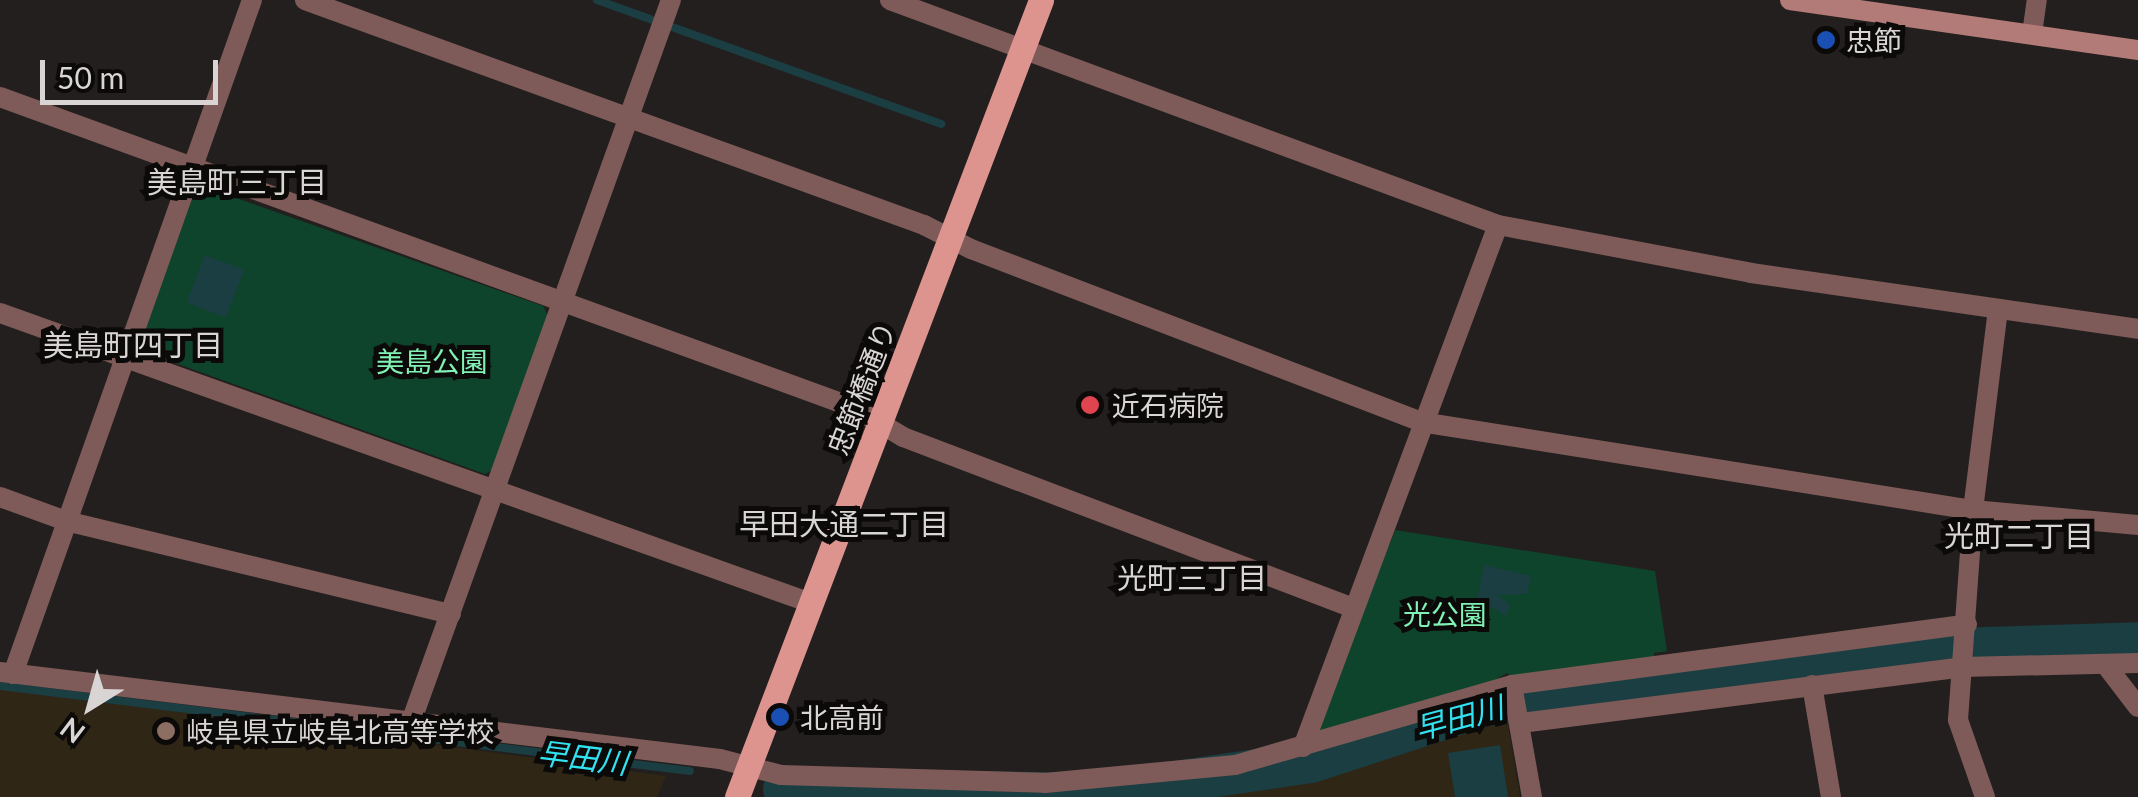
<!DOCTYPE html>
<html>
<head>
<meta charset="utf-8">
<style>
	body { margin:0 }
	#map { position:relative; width:2138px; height:797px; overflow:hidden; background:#231f1e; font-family:Lato,"Noto Sans JP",sans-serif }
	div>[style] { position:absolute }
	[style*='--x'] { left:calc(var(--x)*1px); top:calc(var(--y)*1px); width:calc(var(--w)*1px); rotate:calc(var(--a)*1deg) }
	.education>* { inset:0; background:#2f2616 }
	.green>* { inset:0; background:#0d442b }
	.water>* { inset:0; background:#1a3e42; transform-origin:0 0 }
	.stream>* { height:8px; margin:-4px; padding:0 4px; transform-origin:4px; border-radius:4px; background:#1a3e42 }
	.river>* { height:42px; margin:-21px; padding:0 21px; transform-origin:21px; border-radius:21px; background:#1a3e42 }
	.street>* { height:20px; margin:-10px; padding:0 10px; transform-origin:10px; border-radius:10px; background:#7e5b58 }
	.secondary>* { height:20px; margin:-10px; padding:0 10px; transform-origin:10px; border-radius:10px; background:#b37b77 }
	.primary>* { height:25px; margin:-12.5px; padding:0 12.5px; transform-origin:12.5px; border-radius:12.5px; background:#dd948f }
	.dots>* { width:28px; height:28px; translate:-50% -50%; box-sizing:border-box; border:5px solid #0b0a09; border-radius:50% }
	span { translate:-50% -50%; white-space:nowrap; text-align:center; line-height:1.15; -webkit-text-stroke:10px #0b0a09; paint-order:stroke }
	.poi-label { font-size:28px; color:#d8d5d4 }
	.left { translate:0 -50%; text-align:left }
	.park-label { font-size:28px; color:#81f1b5 }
	.street-label { font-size:28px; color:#d8d5d4 }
	.neighbourhood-label { font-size:30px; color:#d8d5d4 }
	.water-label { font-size:30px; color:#33e2f1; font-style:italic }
	.north { position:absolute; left:40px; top:657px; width:100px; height:100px; -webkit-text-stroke:8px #0b0a09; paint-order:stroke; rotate:217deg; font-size:28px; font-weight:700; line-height:40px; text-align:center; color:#d8d5d4 }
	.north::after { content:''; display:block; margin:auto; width:35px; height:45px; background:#d8d5d4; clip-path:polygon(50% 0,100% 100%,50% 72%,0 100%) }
	.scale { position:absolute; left:40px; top:60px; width:178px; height:45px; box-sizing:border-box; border:5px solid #d8d5d4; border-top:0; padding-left:12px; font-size:30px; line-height:35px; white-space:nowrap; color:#d8d5d4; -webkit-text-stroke:8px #0b0a09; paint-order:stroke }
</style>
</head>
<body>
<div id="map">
	<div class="education">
		<i style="clip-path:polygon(0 685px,666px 776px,657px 797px,0 797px)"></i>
		<i style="clip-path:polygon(1507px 719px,1520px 797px,1182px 797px,1265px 786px)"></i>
	</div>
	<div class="green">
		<i style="clip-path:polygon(205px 187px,543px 306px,548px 316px,492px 470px,485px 474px,144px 352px,140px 345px,195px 190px)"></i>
		<i style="clip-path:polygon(1395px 530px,1655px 571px,1667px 651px,1654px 653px,1654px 661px,1519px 683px,1507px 673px,1488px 684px,1299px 738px,1377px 544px,1389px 546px)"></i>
	</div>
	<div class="water">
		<i style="left:205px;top:255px;width:42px;height:51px;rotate:21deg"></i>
		<i style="clip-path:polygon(1484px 565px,1531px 576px,1527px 594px,1497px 595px,1510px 604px,1506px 616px,1477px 599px)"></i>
		<i style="clip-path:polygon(1500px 745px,1508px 797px,1455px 797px,1448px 753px)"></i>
	</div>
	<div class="stream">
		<i style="--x:597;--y:0;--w:366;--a:19.8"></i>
		<i style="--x:0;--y:686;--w:695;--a:7.02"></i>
	</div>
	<div class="river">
		<i style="--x:784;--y:789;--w:310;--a:0.9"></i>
		<i style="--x:1094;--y:794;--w:219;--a:-8.4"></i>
		<i style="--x:1311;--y:762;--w:180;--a:-18.1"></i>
		<i style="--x:1482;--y:706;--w:443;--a:-7.3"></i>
		<i style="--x:1921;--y:650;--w:217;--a:-1.8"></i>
	</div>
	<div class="street">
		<i style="--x:305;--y:0;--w:659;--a:19.98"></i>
		<i style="--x:924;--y:225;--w:53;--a:27.1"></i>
		<i style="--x:971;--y:249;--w:482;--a:21"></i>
		<i style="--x:1421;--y:422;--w:559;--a:9.06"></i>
		<i style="--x:1973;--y:510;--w:166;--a:5.2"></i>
		<i style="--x:890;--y:0;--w:648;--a:20.31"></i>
		<i style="--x:1498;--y:225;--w:258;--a:10.7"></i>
		<i style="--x:1751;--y:273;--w:391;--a:8.2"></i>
		<i style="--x:2032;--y:34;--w:34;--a:-82"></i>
		<i style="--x:0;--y:97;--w:910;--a:19.99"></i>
		<i style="--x:855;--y:408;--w:56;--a:31.1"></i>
		<i style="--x:903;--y:437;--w:480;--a:20.8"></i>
		<i style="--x:0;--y:313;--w:861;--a:19.68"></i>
		<i style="--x:0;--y:497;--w:70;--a:20"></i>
		<i style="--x:66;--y:521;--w:396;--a:13.6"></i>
		<i style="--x:2105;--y:664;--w:54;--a:52.5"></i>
		<i style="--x:0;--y:672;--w:725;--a:6.89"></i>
		<i style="--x:720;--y:759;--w:63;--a:14.7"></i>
		<i style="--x:781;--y:775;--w:264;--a:1.7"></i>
		<i style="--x:1045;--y:783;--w:191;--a:-5.4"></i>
		<i style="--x:1235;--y:765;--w:288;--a:-16.1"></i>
		<i style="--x:1512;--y:685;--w:459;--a:-7.6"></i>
		<i style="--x:13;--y:674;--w:715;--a:-70.48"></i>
		<i style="--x:1512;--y:685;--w:114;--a:79.9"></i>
		<i style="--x:1812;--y:685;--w:114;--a:80.4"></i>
		<i style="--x:411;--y:722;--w:767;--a:-70.2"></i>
		<i style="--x:1521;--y:723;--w:445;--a:-7.2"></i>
		<i style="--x:1962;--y:667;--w:176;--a:-1.3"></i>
		<i style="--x:1303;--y:747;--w:557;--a:-69.52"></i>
		<i style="--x:1985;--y:797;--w:82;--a:-109.3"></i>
		<i style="--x:1958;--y:720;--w:211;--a:-85.9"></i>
		<i style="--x:1973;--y:510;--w:202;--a:-82.9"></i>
	</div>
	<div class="secondary">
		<i style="--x:1790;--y:0;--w:352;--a:8.2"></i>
	</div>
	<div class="primary">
		<i style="--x:737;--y:797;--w:853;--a:-69.12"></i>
	</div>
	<div class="dots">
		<i style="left:1826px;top:40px;background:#1a4fb4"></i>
		<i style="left:1090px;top:405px;background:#e0444e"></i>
		<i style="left:780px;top:717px;background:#1a4fb4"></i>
		<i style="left:166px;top:731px;background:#8d6e63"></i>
	</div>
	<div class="poi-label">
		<span class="left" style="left:1846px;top:40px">忠節</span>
		<span class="left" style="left:1112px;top:405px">近石病院</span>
		<span class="left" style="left:800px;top:717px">北高前</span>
		<span class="left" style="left:186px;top:731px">岐阜県立岐阜北高等学校</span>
	</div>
	<div class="park-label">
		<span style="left:432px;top:361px">美島公園</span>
		<span style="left:1445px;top:614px">光公園</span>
	</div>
	<div class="street-label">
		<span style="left:861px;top:388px;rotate:-69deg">忠節橋通り</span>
	</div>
	<div class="neighbourhood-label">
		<span style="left:237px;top:181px">美島町三丁目</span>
		<span style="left:133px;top:344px">美島町四丁目</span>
		<span style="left:844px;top:523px">早田大通二丁目</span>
		<span style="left:2019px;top:535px">光町二丁目</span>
		<span style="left:1192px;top:577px">光町三丁目</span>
	</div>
	<div class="water-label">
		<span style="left:1459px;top:717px;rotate:-15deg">早田川</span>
		<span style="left:583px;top:757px;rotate:7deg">早田川</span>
	</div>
	<div class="north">N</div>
	<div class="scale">50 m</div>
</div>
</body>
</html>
